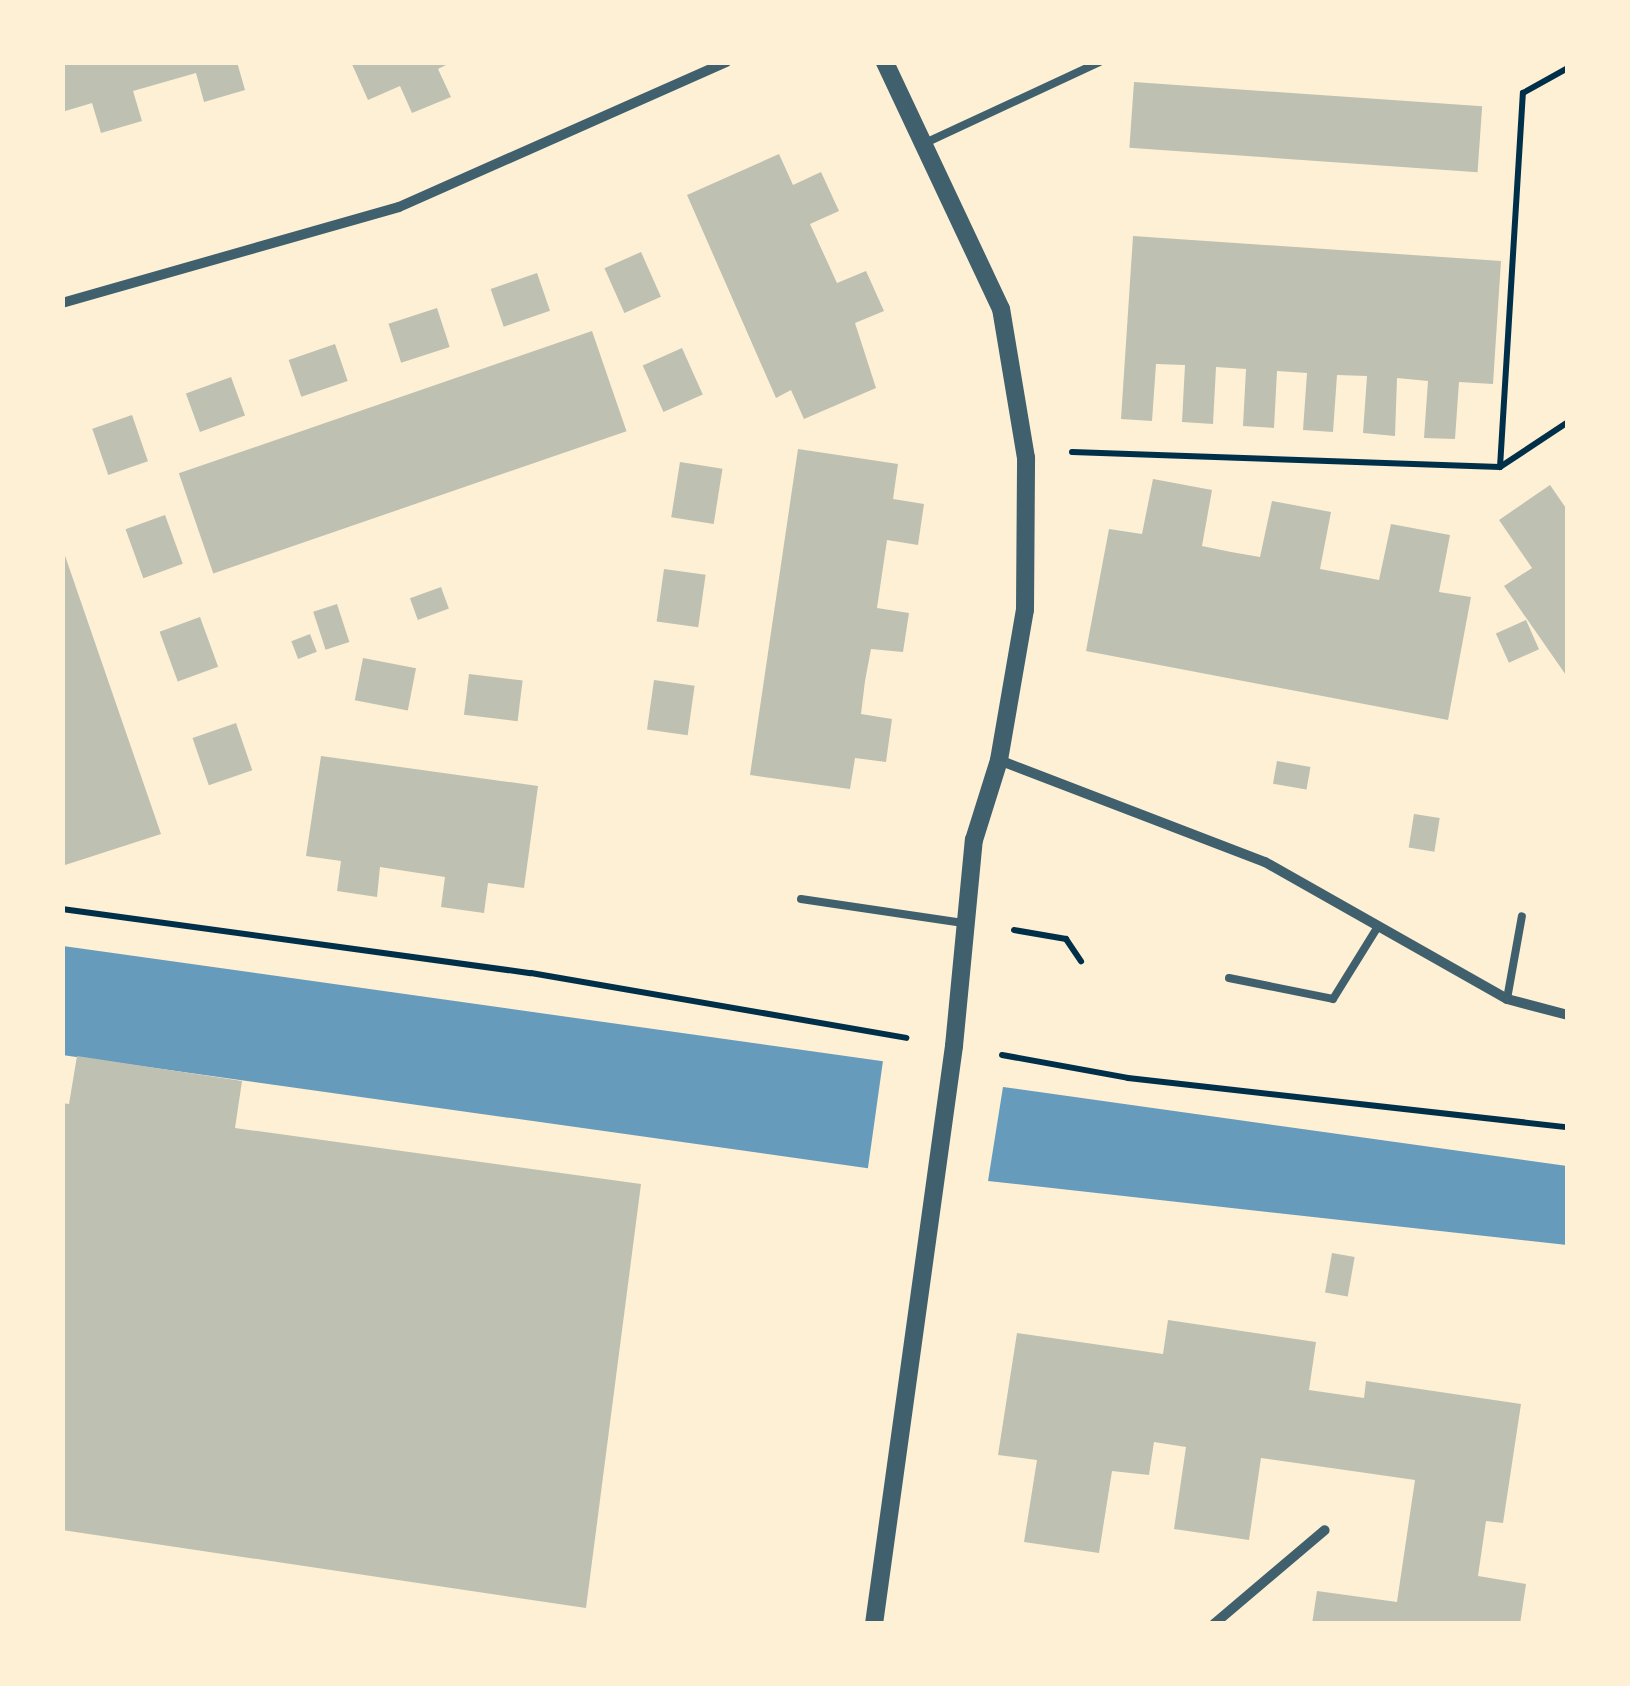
<!DOCTYPE html>
<html>
<head>
<meta charset="utf-8">
<style>
	body { margin:0 }
	#map { position:relative; width:1630px; height:1686px; overflow:hidden; background:#fdf0d5; font-family:Spectral,serif }
	div>[style] { position:absolute }
	[style*='--x'] { left:calc(var(--x)*1px); top:calc(var(--y)*1px); width:calc(var(--w)*1px); rotate:calc(var(--a)*1deg) }
	.water>* { inset:0; background:#669bbc; transform-origin:0 0 }
	.building>* { inset:0; background:#bec0b2; transform-origin:0 0 }
	.path>* { height:6px; margin:-3px; padding:0 3px; transform-origin:3px; border-radius:3px; background:#003049 }
	.service>* { height:8px; margin:-4px; padding:0 4px; transform-origin:4px; border-radius:4px; background:#3f606c }
	.minor>* { height:10px; margin:-5px; padding:0 5px; transform-origin:5px; border-radius:5px; background:#3f606c }
	.tertiary>* { height:18px; margin:-9px; padding:0 9px; transform-origin:9px; border-radius:9px; background:#3f606c }
	span { translate:-50% -50%; white-space:nowrap; text-align:center; line-height:1.15; -webkit-text-stroke:9px #fdf0d5; paint-order:stroke }
	.frame { position:absolute; inset:0; border:65px solid #fdf0d5; pointer-events:none }
</style>
</head>
<body>
<div id="map">
	<div class="water">
		<i style="left:63px;top:946px;width:828px;height:108px;rotate:8deg"></i>
		<i style="clip-path:polygon(1003px 1087px,1567px 1166px,1567px 1245px,988px 1181px)"></i>
	</div>
	<div class="building">
		<i style="clip-path:polygon(62px 62px,237px 62px,245px 90px,204px 102px,196px 73px,133px 91px,142px 121px,101px 133px,92px 103px,62px 112px)"></i>
		<i style="clip-path:polygon(351px 62px,452px 62px,438px 69px,451px 97px,412px 113px,400px 86px,368px 100px)"></i>
		<i style="left:1134px;top:82px;width:349px;height:66px;rotate:4deg"></i>
		<i style="clip-path:polygon(779px 154px,793px 185px,821px 172px,839px 211px,810px 224px,837px 283px,866px 271px,884px 311px,855px 323px,876px 388px,804px 419px,791px 390px,776px 398px,687px 195px)"></i>
		<i style="clip-path:polygon(1133px 236px,1501px 261px,1493px 384px,1459px 382px,1455px 439px,1424px 438px,1428px 381px,1397px 378px,1395px 436px,1363px 433px,1367px 376px,1337px 375px,1333px 432px,1303px 430px,1307px 373px,1277px 371px,1274px 428px,1243px 426px,1246px 369px,1216px 367px,1213px 424px,1182px 422px,1185px 365px,1156px 364px,1152px 421px,1121px 419px)"></i>
		<i style="left:641px;top:252px;width:49px;height:40px;rotate:66deg"></i>
		<i style="left:537px;top:273px;width:40px;height:49px;rotate:71deg"></i>
		<i style="left:437px;top:308px;width:41px;height:51px;rotate:72deg"></i>
		<i style="left:592px;top:331px;width:106px;height:437px;rotate:71deg"></i>
		<i style="left:335px;top:344px;width:39px;height:49px;rotate:71deg"></i>
		<i style="left:682px;top:348px;width:51px;height:43px;rotate:66deg"></i>
		<i style="left:231px;top:377px;width:41px;height:48px;rotate:70deg"></i>
		<i style="left:132px;top:415px;width:49px;height:42px;rotate:71deg"></i>
		<i style="clip-path:polygon(798px 449px,898px 464px,893px 499px,924px 504px,918px 545px,887px 540px,877px 608px,909px 613px,903px 652px,871px 649px,865px 681px,861px 714px,892px 719px,886px 762px,855px 758px,850px 789px,750px 775px)"></i>
		<i style="left:680px;top:462px;width:43px;height:56px;rotate:9deg"></i>
		<i style="clip-path:polygon(1153px 479px,1212px 490px,1202px 546px,1231px 552px,1260px 557px,1272px 501px,1331px 512px,1320px 569px,1379px 580px,1391px 524px,1450px 535px,1439px 592px,1471px 597px,1448px 720px,1086px 651px,1109px 529px,1142px 534px)"></i>
		<i style="clip-path:polygon(1550px 485px,1568px 511px,1568px 678px,1504px 586px,1532px 568px,1499px 520px)"></i>
		<i style="left:165px;top:515px;width:52px;height:42px;rotate:70deg"></i>
		<i style="clip-path:polygon(62px 547px,161px 834px,62px 866px)"></i>
		<i style="left:664px;top:569px;width:42px;height:53px;rotate:8deg"></i>
		<i style="left:441px;top:587px;width:23px;height:33px;rotate:70deg"></i>
		<i style="left:337px;top:604px;width:40px;height:25px;rotate:72deg"></i>
		<i style="left:200px;top:617px;width:53px;height:43px;rotate:70deg"></i>
		<i style="left:1526px;top:620px;width:32px;height:33px;rotate:66deg"></i>
		<i style="left:310px;top:634px;width:19px;height:20px;rotate:69deg"></i>
		<i style="left:363px;top:658px;width:54px;height:43px;rotate:11deg"></i>
		<i style="left:469px;top:674px;width:54px;height:41px;rotate:7deg"></i>
		<i style="left:654px;top:680px;width:41px;height:50px;rotate:8deg"></i>
		<i style="left:236px;top:723px;width:50px;height:46px;rotate:71deg"></i>
		<i style="clip-path:polygon(321px 756px,538px 786px,524px 888px,488px 883px,484px 913px,441px 907px,445px 877px,412px 872px,380px 867px,377px 897px,337px 891px,341px 861px,306px 856px)"></i>
		<i style="left:1277px;top:761px;width:34px;height:23px;rotate:10deg"></i>
		<i style="left:1414px;top:814px;width:26px;height:34px;rotate:9deg"></i>
		<i style="clip-path:polygon(77px 1056px,242px 1081px,235px 1128px,641px 1184px,586px 1608px,62px 1530px,62px 1103px,69px 1104px)"></i>
		<i style="left:1332px;top:1253px;width:23px;height:40px;rotate:10deg"></i>
		<i style="clip-path:polygon(1168px 1320px,1316px 1342px,1309px 1390px,1364px 1398px,1366px 1381px,1521px 1404px,1503px 1523px,1486px 1521px,1478px 1576px,1526px 1584px,1520px 1624px,1312px 1624px,1317px 1591px,1397px 1602px,1415px 1480px,1261px 1458px,1249px 1540px,1174px 1529px,1186px 1447px,1154px 1442px,1149px 1475px,1112px 1471px,1099px 1553px,1024px 1542px,1037px 1460px,998px 1455px,1017px 1333px,1163px 1354px)"></i>
	</div>
	<div class="path">
		<i style="--x:1072;--y:452;--w:428;--a:2"></i>
		<i style="--x:1500;--y:467;--w:82;--a:-33.5"></i>
		<i style="--x:1500;--y:467;--w:375;--a:-86.5"></i>
		<i style="--x:1523;--y:93;--w:51;--a:-29.1"></i>
		<i style="--x:62;--y:909;--w:473;--a:7.8"></i>
		<i style="--x:531;--y:973;--w:381;--a:9.8"></i>
		<i style="--x:1014;--y:930;--w:53;--a:9.8"></i>
		<i style="--x:1066;--y:939;--w:27;--a:56"></i>
		<i style="--x:1002;--y:1055;--w:128;--a:10.3"></i>
		<i style="--x:1128;--y:1078;--w:443;--a:6.4"></i>
	</div>
	<div class="service">
		<i style="--x:923;--y:144;--w:195;--a:-24.9"></i>
		<i style="--x:801;--y:899;--w:164;--a:8.4"></i>
		<i style="--x:1229;--y:978;--w:106;--a:11.4"></i>
		<i style="--x:1333;--y:999;--w:84;--a:-58.2"></i>
		<i style="--x:1507;--y:999;--w:84;--a:-79.8"></i>
	</div>
	<div class="minor">
		<i style="--x:62;--y:303;--w:350;--a:-15.9"></i>
		<i style="--x:399;--y:207;--w:358;--a:-23.9"></i>
		<i style="--x:999;--y:760;--w:285;--a:21"></i>
		<i style="--x:1265;--y:862;--w:278;--a:29.5"></i>
		<i style="--x:1507;--y:999;--w:63;--a:14.7"></i>
		<i style="--x:1214;--y:1624;--w:145;--a:-40.3"></i>
	</div>
	<div class="tertiary">
		<i style="--x:874;--y:1624;--w:584;--a:-82.12"></i>
		<i style="--x:954;--y:1046;--w:207;--a:-84.5"></i>
		<i style="--x:974;--y:840;--w:84;--a:-72.6"></i>
		<i style="--x:999;--y:760;--w:152;--a:-80.2"></i>
		<i style="--x:1025;--y:610;--w:152;--a:-89.6"></i>
		<i style="--x:1026;--y:458;--w:151;--a:-99.5"></i>
		<i style="--x:1001;--y:309;--w:273;--a:-115.2"></i>
	</div>
	<div class="frame"></div>
</div>
</body>
</html>
